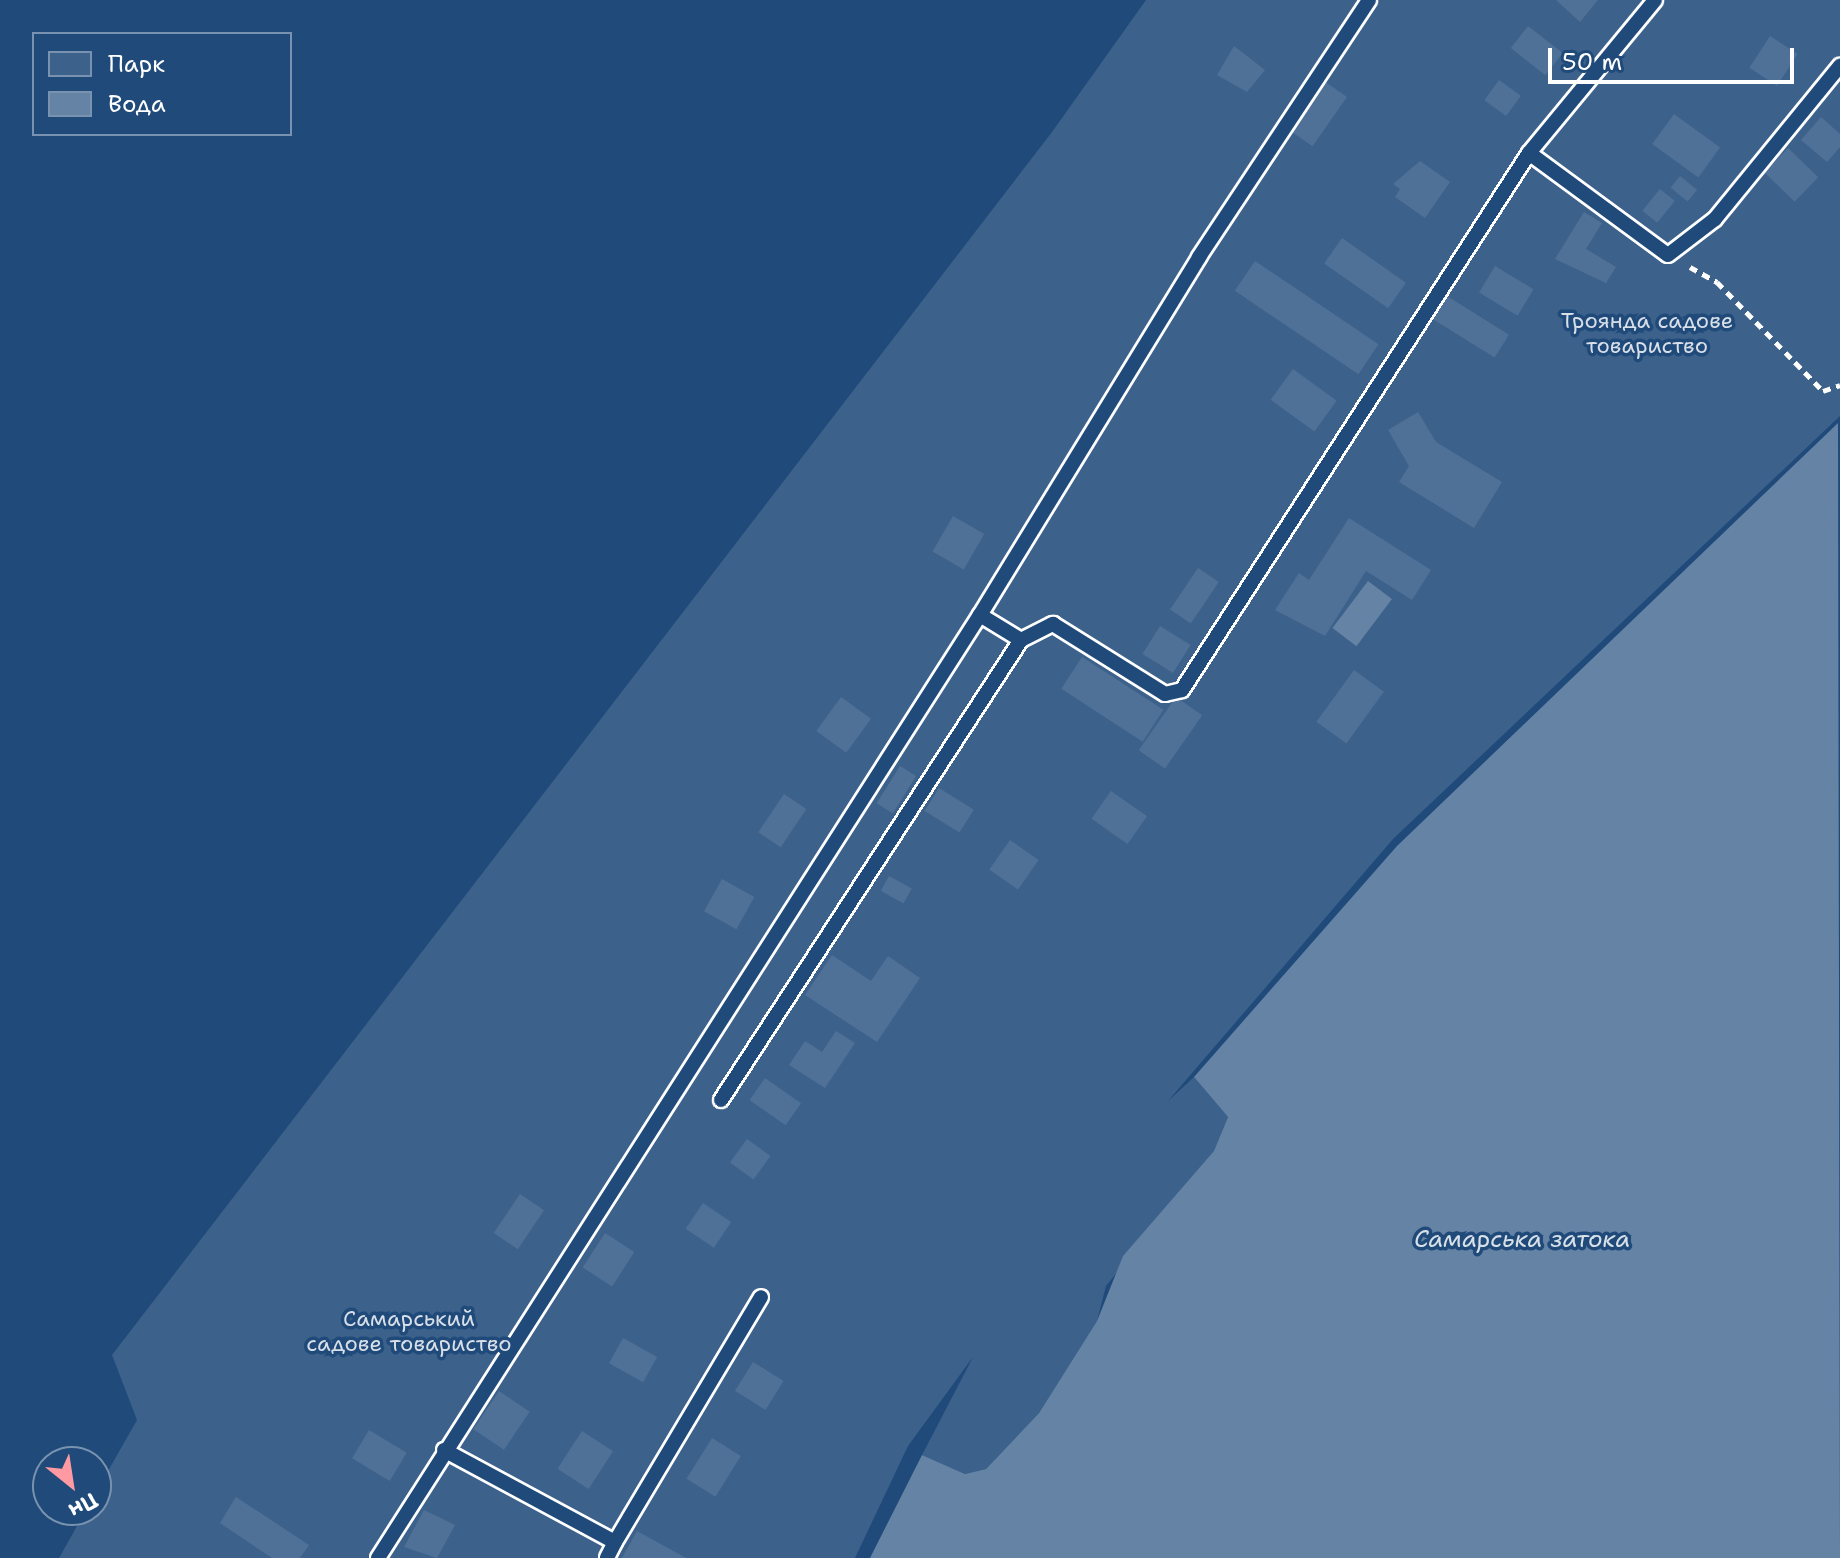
<!DOCTYPE html>
<html>
<head>
<meta charset="utf-8">
<style>
	body { margin:0 }
	#map { position:relative; width:1840px; height:1558px; overflow:hidden; background:#1f4a7a; font-family:"Shantell Sans",sans-serif }
	div>[style] { position:absolute }
	[style*='--x'] { left:calc(var(--x)*1px); top:calc(var(--y)*1px); width:calc(var(--w)*1px); rotate:calc(var(--a)*1deg) }
	.green>* { inset:0; background:#3c618b }
	.water>* { inset:0; background:#6583a4; transform-origin:0 0 }
	.building>* { inset:0; background:#507197; transform-origin:0 0 }
	.path>* { height:5px; margin-top:-2.5px; transform-origin:0; background:repeating-linear-gradient(90deg,#fff 0 8px,transparent 0 14px) }
	.roads { filter:drop-shadow(2px 0 #fff) drop-shadow(-2px 0 #fff) drop-shadow(0 2px #fff) drop-shadow(0 -2px #fff) }
	.service>* { height:14px; margin:-7px; padding:0 7px; transform-origin:7px; border-radius:7px; background:#1f4a7a }
	span { translate:-50% -50%; white-space:nowrap; text-align:center; line-height:1.15; -webkit-text-stroke:7px #1f4a7a; paint-order:stroke }
	.park-label { font-size:22px; color:#d8dfe8 }
	.water-label { font-size:24px; color:#d8e0e8; font-style:italic }
	.legend { position:absolute; left:32px; top:32px; width:260px; height:104px; box-sizing:border-box; background:#1f4a7a; border:2px solid #7992af; margin:0; padding:10px 14px; list-style:none; font-size:24px; color:#fff }
	.legend li { display:flex; align-items:center; gap:16px; height:40px }
	.legend b { width:40px; border:2px solid #7992af }
	.north { position:absolute; left:32px; top:1446px; width:80px; height:80px; box-sizing:border-box; background:#1f4a7a; border:2px solid #7992af; border-radius:50%; rotate:150deg; font-size:22px; font-weight:700; line-height:32px; text-align:center; color:#fff }
	.north::after { content:''; display:block; margin:auto; width:28px; height:36px; background:#ff9aa2; clip-path:polygon(50% 0,100% 100%,50% 72%,0 100%) }
	.scale { position:absolute; left:1548px; top:48px; width:246px; height:36px; box-sizing:border-box; border:4px solid #fff; border-top:0; padding-left:10px; font-size:24px; line-height:28px; white-space:nowrap; color:#fff; -webkit-text-stroke:6px #1f4a7a; paint-order:stroke }
</style>
</head>
<body>
<div id="map">
	<div class="green">
		<i style="clip-path:polygon(1146px 0,1840px 0,1840px 416px,1393px 839px,1168px 1101px,1194px 1077px,1228px 1117px,1214px 1152px,1106px 1286px,1097px 1321px,1039px 1413px,986px 1469px,965px 1474px,922px 1455px,973px 1357px,908px 1446px,855px 1558px,59px 1558px,86px 1510px,96px 1510px,96px 1492px,137px 1420px,112px 1355px,1052px 132px)"></i>
	</div>
	<div class="water">
		<i style="clip-path:polygon(1838px 423px,1840px 1558px,870px 1558px,922px 1455px,965px 1474px,986px 1469px,1039px 1413px,1097px 1321px,1123px 1256px,1214px 1151px,1228px 1117px,1194px 1077px,1397px 846px)"></i>
		<i style="left:1368px;top:581px;width:30px;height:59px;rotate:37deg"></i>
	</div>
	<div class="building">
		<i style="clip-path:polygon(1556px 0,1598px 0,1580px 22px)"></i>
		<i style="left:1528px;top:26px;width:44px;height:28px;rotate:38deg"></i>
		<i style="left:1770px;top:36px;width:33px;height:38px;rotate:33deg"></i>
		<i style="clip-path:polygon(1234px 46px,1265px 70px,1247px 92px,1217px 75px)"></i>
		<i style="left:1499px;top:80px;width:27px;height:25px;rotate:36deg"></i>
		<i style="left:1324px;top:81px;width:28px;height:60px;rotate:35deg"></i>
		<i style="left:1674px;top:114px;width:57px;height:37px;rotate:36deg"></i>
		<i style="clip-path:polygon(1821px 117px,1840px 134px,1840px 147px,1827px 162px,1801px 140px)"></i>
		<i style="left:1788px;top:148px;width:42px;height:34px;rotate:44deg"></i>
		<i style="clip-path:polygon(1420px 161px,1450px 182px,1425px 218px,1395px 197px,1400px 189px,1393px 184px)"></i>
		<i style="left:1680px;top:176px;width:22px;height:15px;rotate:39deg"></i>
		<i style="left:1660px;top:189px;width:19px;height:28px;rotate:39deg"></i>
		<i style="clip-path:polygon(1584px 212px,1602px 223px,1586px 249px,1616px 267px,1606px 283px,1555px 259px)"></i>
		<i style="left:1342px;top:238px;width:78px;height:31px;rotate:35deg"></i>
		<i style="left:1255px;top:261px;width:149px;height:36px;rotate:34deg"></i>
		<i style="left:1495px;top:266px;width:45px;height:31px;rotate:31deg"></i>
		<i style="left:1447px;top:296px;width:73px;height:27px;rotate:32deg"></i>
		<i style="left:1293px;top:369px;width:54px;height:38px;rotate:36deg"></i>
		<i style="clip-path:polygon(1418px 412px,1436px 442px,1502px 482px,1474px 528px,1399px 482px,1409px 466px,1388px 430px)"></i>
		<i style="left:953px;top:516px;width:36px;height:41px;rotate:30deg"></i>
		<i style="clip-path:polygon(1349px 518px,1431px 570px,1412px 600px,1366px 571px,1325px 636px,1275px 610px,1299px 573px,1309px 580px)"></i>
		<i style="left:1198px;top:568px;width:25px;height:50px;rotate:34deg"></i>
		<i style="left:1160px;top:626px;width:36px;height:33px;rotate:32deg"></i>
		<i style="left:1082px;top:657px;width:97px;height:38px;rotate:33deg"></i>
		<i style="left:1354px;top:670px;width:37px;height:64px;rotate:36deg"></i>
		<i style="left:841px;top:697px;width:37px;height:42px;rotate:36deg"></i>
		<i style="left:1176px;top:697px;width:32px;height:65px;rotate:35deg"></i>
		<i style="left:900px;top:766px;width:19px;height:44px;rotate:32deg"></i>
		<i style="left:939px;top:788px;width:41px;height:27px;rotate:32deg"></i>
		<i style="left:1111px;top:791px;width:44px;height:34px;rotate:35deg"></i>
		<i style="left:784px;top:794px;width:27px;height:46px;rotate:34deg"></i>
		<i style="left:1010px;top:840px;width:35px;height:36px;rotate:35deg"></i>
		<i style="left:889px;top:876px;width:26px;height:17px;rotate:29deg"></i>
		<i style="left:722px;top:879px;width:37px;height:37px;rotate:29deg"></i>
		<i style="clip-path:polygon(832px 955px,871px 981px,888px 956px,920px 978px,877px 1042px,805px 995px)"></i>
		<i style="clip-path:polygon(836px 1031px,855px 1043px,825px 1088px,789px 1065px,805px 1041px,822px 1052px)"></i>
		<i style="left:765px;top:1078px;width:44px;height:27px;rotate:35deg"></i>
		<i style="left:747px;top:1139px;width:29px;height:29px;rotate:36deg"></i>
		<i style="left:520px;top:1194px;width:29px;height:47px;rotate:34deg"></i>
		<i style="left:703px;top:1203px;width:34px;height:31px;rotate:34deg"></i>
		<i style="left:605px;top:1233px;width:35px;height:41px;rotate:33deg"></i>
		<i style="left:623px;top:1338px;width:39px;height:29px;rotate:29deg"></i>
		<i style="left:753px;top:1362px;width:36px;height:34px;rotate:32deg"></i>
		<i style="left:499px;top:1391px;width:37px;height:46px;rotate:34deg"></i>
		<i style="left:369px;top:1430px;width:44px;height:33px;rotate:31deg"></i>
		<i style="left:582px;top:1431px;width:37px;height:45px;rotate:33deg"></i>
		<i style="left:712px;top:1438px;width:34px;height:48px;rotate:32deg"></i>
		<i style="clip-path:polygon(236px 1497px,309px 1545px,300px 1558px,272px 1558px,220px 1523px)"></i>
		<i style="clip-path:polygon(424px 1510px,455px 1525px,437px 1558px,404px 1547px)"></i>
		<i style="clip-path:polygon(637px 1531px,686px 1558px,622px 1558px)"></i>
	</div>
	<div class="path">
		<i style="--x:1690;--y:267;--w:31;--a:29"></i>
		<i style="--x:1717;--y:282;--w:152;--a:45.8"></i>
		<i style="--x:1823;--y:391;--w:18;--a:-19"></i>
	</div>
	<div class="roads">
		<div class="service">
			<i style="--x:1529;--y:153;--w:172;--a:36.3"></i>
			<i style="--x:1668;--y:255;--w:59;--a:-37.5"></i>
			<i style="--x:1715;--y:219;--w:198;--a:-50.8"></i>
			<i style="--x:980;--y:615;--w:48;--a:31.4"></i>
			<i style="--x:1021;--y:640;--w:36;--a:-27"></i>
			<i style="--x:1053;--y:624;--w:132;--a:32"></i>
			<i style="--x:1165;--y:694;--w:17;--a:-13"></i>
			<i style="--x:1182;--y:690;--w:639;--a:-57.13"></i>
			<i style="--x:1529;--y:153;--w:198;--a:-50.5"></i>
			<i style="--x:721;--y:1100;--w:549;--a:-56.89"></i>
			<i style="--x:444;--y:1450;--w:194;--a:28.3"></i>
			<i style="--x:615;--y:1542;--w:18;--a:117"></i>
			<i style="--x:615;--y:1542;--w:285;--a:-59.2"></i>
			<i style="--x:378;--y:1558;--w:1119;--a:-57.45"></i>
			<i style="--x:980;--y:615;--w:420;--a:-58.5"></i>
			<i style="--x:1199;--y:257;--w:308;--a:-56.5"></i>
		</div>
	</div>
	<div class="park-label">
		<span style="left:1647px;top:333px">Троянда садове<br>товариство</span>
		<span style="left:409px;top:1331px">Самарський<br>садове товариство</span>
	</div>
	<div class="water-label">
		<span style="left:1522px;top:1240px">Самарська затока</span>
	</div>
	<ul class="legend">
	<li><b style="height:22px;background:#3c618b"></b>Парк</li>
	<li><b style="height:22px;background:#6583a4"></b>Вода</li>
	</ul>
	<div class="north">Пн</div>
	<div class="scale">50 m</div>
</div>
</body>
</html>
